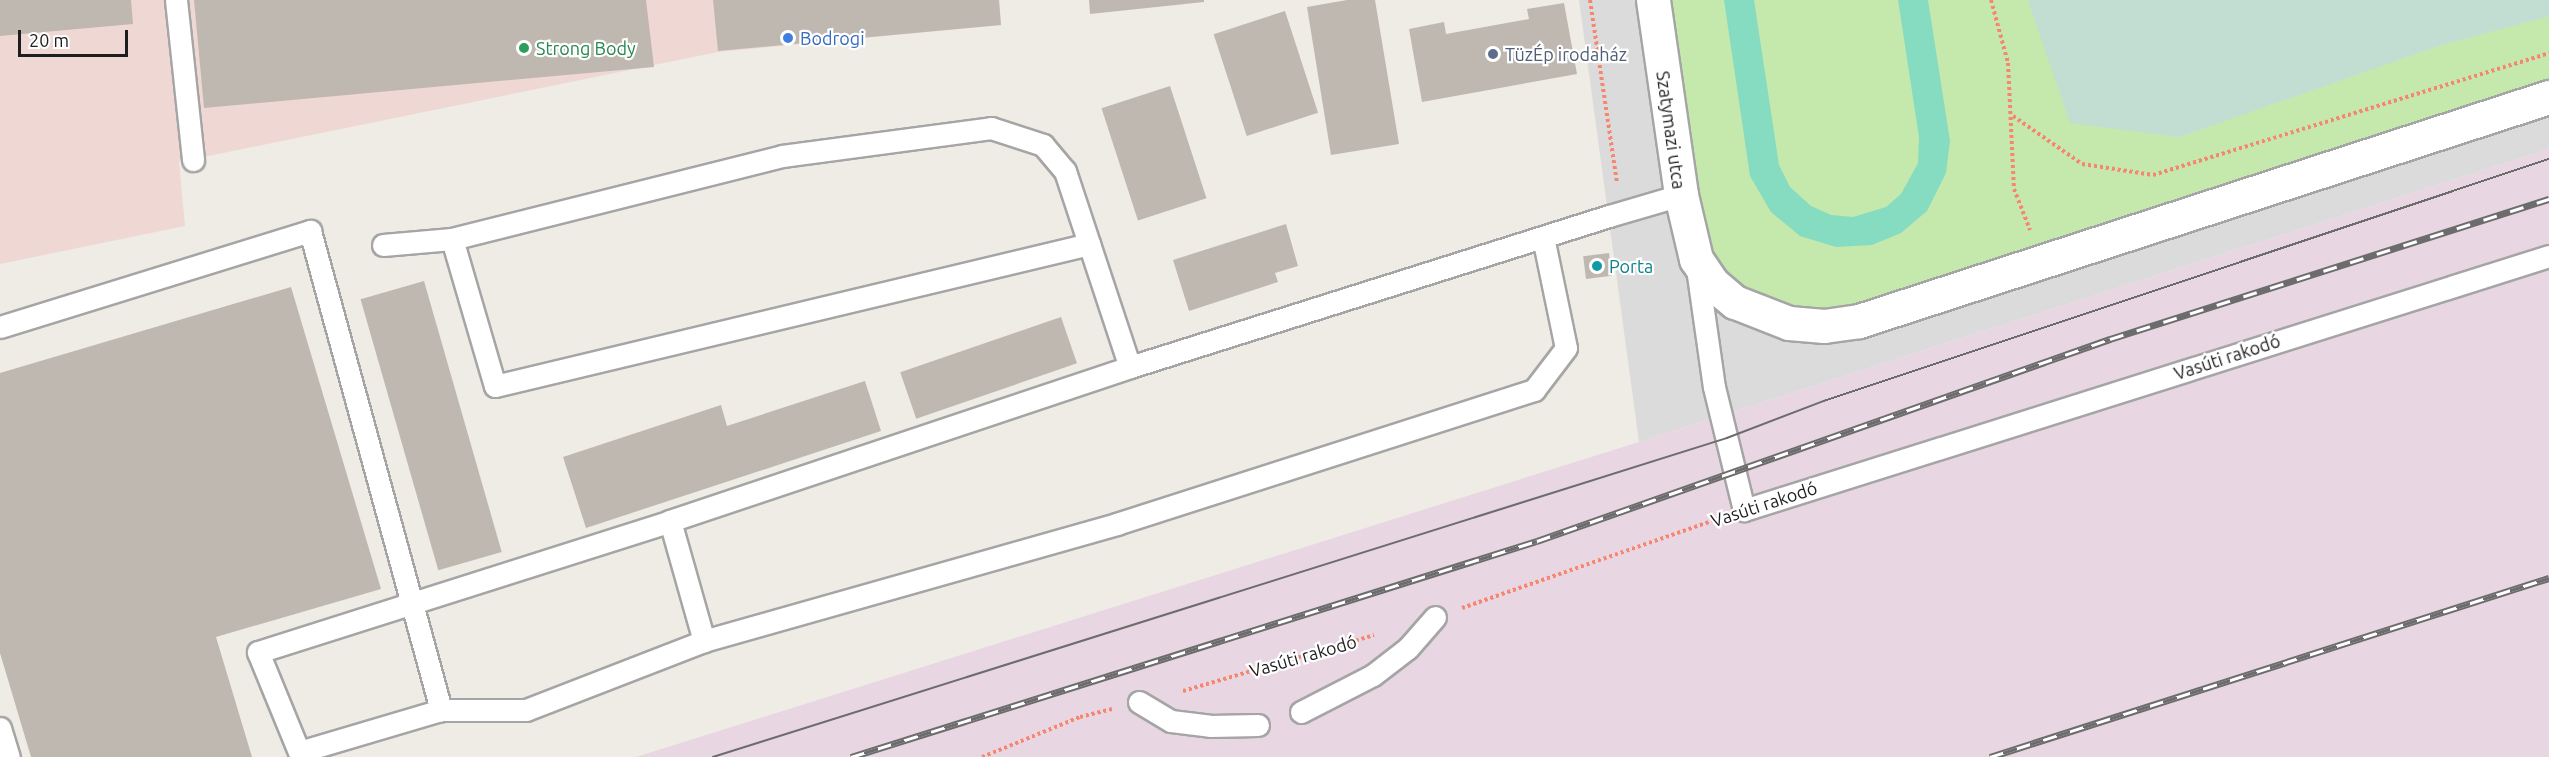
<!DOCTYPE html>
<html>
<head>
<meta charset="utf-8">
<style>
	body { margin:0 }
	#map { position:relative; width:2549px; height:757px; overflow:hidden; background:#efece5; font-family:Ubuntu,sans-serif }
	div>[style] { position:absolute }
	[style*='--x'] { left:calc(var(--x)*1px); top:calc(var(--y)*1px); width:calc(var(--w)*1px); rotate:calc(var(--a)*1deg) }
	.residential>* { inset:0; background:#dcdbdb }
	.commercial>* { inset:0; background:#efd7d4 }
	.industrial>* { inset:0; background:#e8d7e3 }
	.grass>* { inset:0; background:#c5e8ac }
	.wetland>* { inset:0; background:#c2ddd2 }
	.pitch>* { inset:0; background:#85dcc0 }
	.building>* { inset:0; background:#bfb8b1; transform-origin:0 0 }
	.path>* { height:4px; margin-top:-2px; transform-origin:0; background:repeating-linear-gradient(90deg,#f6866f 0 3px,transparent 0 6px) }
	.roads { filter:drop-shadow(2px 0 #a5a5a5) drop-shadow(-2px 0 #a5a5a5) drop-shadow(0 2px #a5a5a5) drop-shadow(0 -2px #a5a5a5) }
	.service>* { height:21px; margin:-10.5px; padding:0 10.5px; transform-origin:10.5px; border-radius:10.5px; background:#fff }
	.minor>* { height:33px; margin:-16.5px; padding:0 16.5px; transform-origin:16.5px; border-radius:16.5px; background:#fff }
	.tram>* { height:1.5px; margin:-0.75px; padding:0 0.75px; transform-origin:0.75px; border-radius:0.75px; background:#6c6c6c }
	.rail>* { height:7px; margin-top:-3.5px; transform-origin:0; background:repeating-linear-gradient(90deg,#fff 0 14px,#6c6c6c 0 28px); box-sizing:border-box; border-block:2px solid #6c6c6c }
	.dots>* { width:16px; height:16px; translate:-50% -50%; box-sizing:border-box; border:3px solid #fff; border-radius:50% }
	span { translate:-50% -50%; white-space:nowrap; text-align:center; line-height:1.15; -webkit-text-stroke:4.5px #fff; paint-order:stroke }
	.shop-label { font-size:18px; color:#366cbe }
	.left { translate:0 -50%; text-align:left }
	.leisure-label { font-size:18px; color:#27864d }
	.service-label { font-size:18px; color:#4e5e75 }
	.street-label { font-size:18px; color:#1e1e1e }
	.culture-label { font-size:18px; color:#0d838f }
	.scale { position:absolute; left:18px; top:30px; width:110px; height:27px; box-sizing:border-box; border:3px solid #1e1e1e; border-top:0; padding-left:8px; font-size:18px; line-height:21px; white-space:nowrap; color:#1e1e1e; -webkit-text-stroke:4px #fff; paint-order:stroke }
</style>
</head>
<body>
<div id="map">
	<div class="residential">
		<i style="clip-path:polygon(1579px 0,2549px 0,2549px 149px,1639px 442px)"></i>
	</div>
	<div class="commercial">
		<i style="clip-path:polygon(0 0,999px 0,1001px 25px,718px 52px,179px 162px,185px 226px,0 264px)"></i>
	</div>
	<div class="industrial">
		<i style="clip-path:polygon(2549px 149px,2549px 757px,636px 757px,1639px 442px)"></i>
	</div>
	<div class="grass">
		<i style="clip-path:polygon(1653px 0,2028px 0,2070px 122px,2179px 137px,2441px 45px,2549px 16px,2549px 79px,2042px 261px,1824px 326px,1712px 283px)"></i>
	</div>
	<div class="wetland">
		<i style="clip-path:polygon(2028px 0,2549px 0,2549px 16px,2441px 45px,2179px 137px,2070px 123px)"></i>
	</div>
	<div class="pitch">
		<i style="clip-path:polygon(1724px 0,1754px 0,1779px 165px,1790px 187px,1811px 206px,1831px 215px,1853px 217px,1886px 207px,1901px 194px,1918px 163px,1919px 137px,1898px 0,1928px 0,1950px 141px,1946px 173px,1927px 211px,1901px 233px,1872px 245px,1836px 247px,1800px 236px,1771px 212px,1750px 176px)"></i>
	</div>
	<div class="building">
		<i style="clip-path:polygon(0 0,131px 0,133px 24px,0 36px)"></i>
		<i style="clip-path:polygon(194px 0,646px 0,654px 67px,204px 108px)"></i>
		<i style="clip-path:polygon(713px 0,999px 0,1001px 25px,718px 51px)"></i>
		<i style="clip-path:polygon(1089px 0,1204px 0,1204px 2px,1090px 14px)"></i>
		<i style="clip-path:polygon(1347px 0,1375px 0,1399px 144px,1331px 155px,1307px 7px)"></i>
		<i style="clip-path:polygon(1564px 3px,1577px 74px,1422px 102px,1409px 29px,1444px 22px,1446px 34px,1529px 19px,1527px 9px)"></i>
		<i style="left:1285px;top:11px;width:107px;height:75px;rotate:72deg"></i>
		<i style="left:1170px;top:86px;width:118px;height:72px;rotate:72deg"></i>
		<i style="clip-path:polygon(1286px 224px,1298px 266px,1275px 273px,1278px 282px,1189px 311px,1173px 260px)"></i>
		<i style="left:1609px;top:253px;width:23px;height:26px;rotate:83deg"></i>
		<i style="left:424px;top:281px;width:282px;height:66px;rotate:74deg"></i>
		<i style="clip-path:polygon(291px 287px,381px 589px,216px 637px,252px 757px,31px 757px,0 653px,0 373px)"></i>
		<i style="left:1061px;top:317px;width:49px;height:170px;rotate:71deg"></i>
		<i style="clip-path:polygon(865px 381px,881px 431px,586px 528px,563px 457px,721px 405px,727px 426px)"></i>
	</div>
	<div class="path">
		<i style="--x:1590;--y:0;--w:185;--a:81.6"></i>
		<i style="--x:1991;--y:0;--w:65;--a:74.9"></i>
		<i style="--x:2008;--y:63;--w:126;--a:87.3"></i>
		<i style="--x:2014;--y:189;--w:44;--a:68.7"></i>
		<i style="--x:2013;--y:116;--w:84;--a:34.8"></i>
		<i style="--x:2082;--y:164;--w:72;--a:8.8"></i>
		<i style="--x:2153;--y:175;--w:414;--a:-17.1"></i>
		<i style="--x:1462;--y:608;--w:271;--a:-19.2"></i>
		<i style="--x:1183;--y:691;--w:199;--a:-16.3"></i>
		<i style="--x:982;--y:757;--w:106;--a:-22.2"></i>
		<i style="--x:1080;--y:717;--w:33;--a:-14"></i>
	</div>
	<div class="roads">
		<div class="service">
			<i style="--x:176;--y:0;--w:161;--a:83.9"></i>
			<i style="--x:1543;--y:237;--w:113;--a:78.3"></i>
			<i style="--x:1566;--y:348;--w:53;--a:127.3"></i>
			<i style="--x:1534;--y:390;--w:438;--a:162.2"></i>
			<i style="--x:1117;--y:524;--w:429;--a:164.2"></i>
			<i style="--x:704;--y:641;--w:191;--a:158.8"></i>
			<i style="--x:526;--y:710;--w:85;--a:180"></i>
			<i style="--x:441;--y:710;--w:148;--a:163.5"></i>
			<i style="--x:299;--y:752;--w:108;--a:-112.3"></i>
			<i style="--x:258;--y:652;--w:432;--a:-17.6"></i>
			<i style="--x:670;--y:521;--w:485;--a:-18.5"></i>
			<i style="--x:1130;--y:367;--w:502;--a:-17.5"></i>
			<i style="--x:1609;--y:216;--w:75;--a:-16.3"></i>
			<i style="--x:452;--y:239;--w:153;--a:73.7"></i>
			<i style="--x:495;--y:386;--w:611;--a:-13.44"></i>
			<i style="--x:383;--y:245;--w:69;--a:-5"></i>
			<i style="--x:452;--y:239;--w:340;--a:-14.1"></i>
			<i style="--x:782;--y:156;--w:211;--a:-7.6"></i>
			<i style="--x:991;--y:128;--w:55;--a:18.1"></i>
			<i style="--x:1043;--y:145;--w:34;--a:50"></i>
			<i style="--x:1065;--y:171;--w:206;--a:71.7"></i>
			<i style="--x:1697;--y:268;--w:120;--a:81.9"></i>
			<i style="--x:1714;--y:387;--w:127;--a:76.3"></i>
			<i style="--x:1744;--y:510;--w:844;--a:-17.51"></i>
			<i style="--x:0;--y:327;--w:325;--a:-17.2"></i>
			<i style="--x:310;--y:231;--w:497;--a:74.7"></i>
			<i style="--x:670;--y:521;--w:125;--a:74.2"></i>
			<i style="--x:1139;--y:702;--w:37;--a:31"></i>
			<i style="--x:1171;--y:721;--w:39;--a:7"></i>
			<i style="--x:1210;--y:726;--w:48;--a:-1.2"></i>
			<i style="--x:1301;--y:712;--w:81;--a:-27.2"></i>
			<i style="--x:1373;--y:675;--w:44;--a:-37.6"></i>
			<i style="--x:1408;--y:648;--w:41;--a:-48.9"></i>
			<i style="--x:0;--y:728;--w:30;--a:73"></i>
		</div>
		<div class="minor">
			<i style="--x:1653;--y:0;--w:197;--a:81.8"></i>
			<i style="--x:1681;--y:195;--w:66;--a:76.8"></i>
			<i style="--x:1696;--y:259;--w:29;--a:56"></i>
			<i style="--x:1712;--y:283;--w:30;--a:40"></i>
			<i style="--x:1735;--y:302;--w:58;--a:21.3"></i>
			<i style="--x:1789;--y:323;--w:35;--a:5"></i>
			<i style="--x:1824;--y:326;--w:35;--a:-8"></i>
			<i style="--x:1859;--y:321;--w:725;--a:-17.99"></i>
		</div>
	</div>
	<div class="tram">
		<i style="--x:713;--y:757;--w:1063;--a:-17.46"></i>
		<i style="--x:1727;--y:438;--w:104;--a:-20.9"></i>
		<i style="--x:1824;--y:401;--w:764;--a:-18.46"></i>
	</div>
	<div class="rail">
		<i style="--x:851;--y:757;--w:719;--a:-17.48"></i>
		<i style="--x:1537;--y:541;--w:608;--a:-19.42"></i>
		<i style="--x:2110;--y:339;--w:461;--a:-17.7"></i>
		<i style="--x:1990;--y:757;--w:587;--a:-17.76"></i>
	</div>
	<div class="dots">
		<i style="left:788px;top:38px;background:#3f7fe0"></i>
		<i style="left:524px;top:48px;background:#2e9e5b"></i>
		<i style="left:1493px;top:54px;background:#5c6f8a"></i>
		<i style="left:1597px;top:266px;background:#0f9aa8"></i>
	</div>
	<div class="shop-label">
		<span class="left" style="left:800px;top:38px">Bodrogi</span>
	</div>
	<div class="leisure-label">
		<span class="left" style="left:536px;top:48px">Strong Body</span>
	</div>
	<div class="service-label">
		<span class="left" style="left:1505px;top:54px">TüzÉp irodaház</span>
	</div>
	<div class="street-label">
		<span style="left:1671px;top:130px;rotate:82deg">Szatymazi utca</span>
		<span style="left:2227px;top:357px;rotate:-18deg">Vasúti rakodó</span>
		<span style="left:1764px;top:504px;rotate:-18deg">Vasúti rakodó</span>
		<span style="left:1303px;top:656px;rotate:-16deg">Vasúti rakodó</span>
	</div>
	<div class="culture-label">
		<span class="left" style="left:1609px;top:266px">Porta</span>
	</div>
	<div class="scale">20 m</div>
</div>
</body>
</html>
